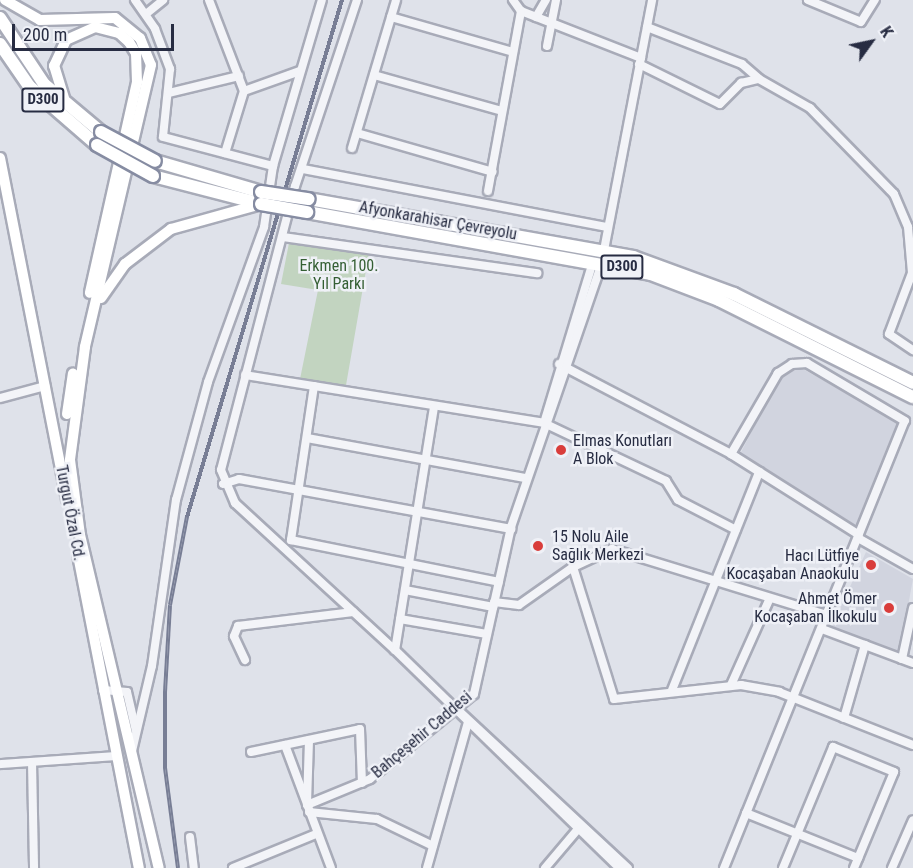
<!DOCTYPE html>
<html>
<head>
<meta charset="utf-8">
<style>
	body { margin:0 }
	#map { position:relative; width:913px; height:868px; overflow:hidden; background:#dfe2ea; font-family:"Roboto Condensed",sans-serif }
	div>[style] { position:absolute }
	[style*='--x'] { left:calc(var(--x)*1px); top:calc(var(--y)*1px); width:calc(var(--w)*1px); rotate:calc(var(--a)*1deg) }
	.built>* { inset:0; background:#d1d4df }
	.green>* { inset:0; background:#c2d4c0 }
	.roads { filter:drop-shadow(2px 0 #a8abb8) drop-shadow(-2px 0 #a8abb8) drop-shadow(0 2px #a8abb8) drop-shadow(0 -2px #a8abb8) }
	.minor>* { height:8px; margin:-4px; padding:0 4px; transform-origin:4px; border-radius:4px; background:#f3f4f8 }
	.major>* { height:10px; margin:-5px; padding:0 5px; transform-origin:5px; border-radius:5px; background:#fff }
	.highway>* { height:12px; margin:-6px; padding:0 6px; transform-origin:6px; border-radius:6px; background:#fff }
	.rail>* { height:4px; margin-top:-2px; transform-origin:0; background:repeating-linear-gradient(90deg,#eff1f7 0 4.5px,#787e95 0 9px); box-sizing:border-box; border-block:2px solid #787e95 }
	.bridges { filter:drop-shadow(2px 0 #868ca2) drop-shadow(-2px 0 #868ca2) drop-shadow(0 2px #868ca2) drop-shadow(0 -2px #868ca2) }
	.highway-bridge>* { height:12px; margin:-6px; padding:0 6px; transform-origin:6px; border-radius:6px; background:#fff }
	.dots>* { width:16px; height:16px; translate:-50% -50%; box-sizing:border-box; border:3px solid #eff1f7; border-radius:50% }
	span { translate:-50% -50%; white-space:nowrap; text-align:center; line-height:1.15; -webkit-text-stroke:5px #eff1f7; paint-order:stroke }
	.shield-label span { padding:2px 4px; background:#eff1f7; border:2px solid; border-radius:4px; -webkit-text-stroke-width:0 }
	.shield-label { font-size:15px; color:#272c42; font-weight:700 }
	.street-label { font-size:16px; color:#272c42 }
	.park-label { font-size:16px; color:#345f33 }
	.poi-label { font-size:16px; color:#272c42 }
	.left { translate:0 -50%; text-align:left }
	.right { translate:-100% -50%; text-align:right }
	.north { position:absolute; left:841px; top:12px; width:60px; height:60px; -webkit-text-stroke:4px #eff1f7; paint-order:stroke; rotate:57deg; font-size:16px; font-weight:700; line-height:24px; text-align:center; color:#272c42 }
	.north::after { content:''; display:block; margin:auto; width:21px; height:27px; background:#272c42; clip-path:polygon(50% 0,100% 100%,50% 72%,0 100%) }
	.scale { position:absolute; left:12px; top:24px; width:162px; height:27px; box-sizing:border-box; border:3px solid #272c42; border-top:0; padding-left:8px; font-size:18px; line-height:21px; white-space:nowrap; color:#272c42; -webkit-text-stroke:4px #eff1f7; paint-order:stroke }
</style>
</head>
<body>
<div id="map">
	<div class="built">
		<i style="clip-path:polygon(801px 368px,898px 422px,857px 524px,850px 526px,739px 456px,781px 375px)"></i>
		<i style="clip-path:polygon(866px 552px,913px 579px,900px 649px,895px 653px,832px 626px)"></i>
	</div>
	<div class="green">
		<i style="clip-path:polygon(289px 243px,369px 253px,345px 391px,299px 384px,318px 290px,281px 284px)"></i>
	</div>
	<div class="roads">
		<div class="minor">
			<i style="--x:135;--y:0;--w:35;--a:55"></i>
			<i style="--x:155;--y:29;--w:43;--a:69.4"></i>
			<i style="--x:170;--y:69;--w:68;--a:95.9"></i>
			<i style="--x:163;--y:137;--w:114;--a:14.8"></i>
			<i style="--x:273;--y:166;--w:173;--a:-73.6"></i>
			<i style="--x:209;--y:0;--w:97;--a:69"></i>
			<i style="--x:244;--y:91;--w:65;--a:107"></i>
			<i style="--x:357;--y:0;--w:196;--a:108.4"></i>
			<i style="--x:295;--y:186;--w:293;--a:104.6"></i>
			<i style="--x:221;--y:470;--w:36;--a:67"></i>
			<i style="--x:235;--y:503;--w:217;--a:42.6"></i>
			<i style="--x:513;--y:0;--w:14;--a:54"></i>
			<i style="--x:521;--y:11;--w:129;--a:21.4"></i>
			<i style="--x:808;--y:0;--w:57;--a:22.5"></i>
			<i style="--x:861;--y:22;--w:26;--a:-58"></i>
			<i style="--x:146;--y:14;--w:22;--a:-39"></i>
			<i style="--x:391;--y:17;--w:127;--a:16"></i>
			<i style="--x:536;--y:17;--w:20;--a:-60"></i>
			<i style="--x:647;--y:27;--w:102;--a:21.3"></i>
			<i style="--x:742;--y:64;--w:23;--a:41"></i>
			<i style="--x:547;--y:46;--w:47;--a:-78.9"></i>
			<i style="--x:639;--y:64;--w:90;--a:26.3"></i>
			<i style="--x:720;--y:104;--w:30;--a:-45"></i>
			<i style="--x:741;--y:83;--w:18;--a:-13"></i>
			<i style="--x:759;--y:79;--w:59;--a:29.6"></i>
			<i style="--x:810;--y:108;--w:120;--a:45.7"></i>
			<i style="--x:894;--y:194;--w:36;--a:67"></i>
			<i style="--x:908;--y:227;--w:46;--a:85"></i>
			<i style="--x:912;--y:273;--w:65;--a:110.7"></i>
			<i style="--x:889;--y:334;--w:29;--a:34"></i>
			<i style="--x:374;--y:75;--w:133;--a:15.7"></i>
			<i style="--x:244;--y:91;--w:59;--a:-19.7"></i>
			<i style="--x:169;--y:93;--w:72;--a:-13.7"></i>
			<i style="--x:357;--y:133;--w:141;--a:16"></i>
			<i style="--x:352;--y:148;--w:154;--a:-73.4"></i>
			<i style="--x:303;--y:169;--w:310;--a:10.8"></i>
			<i style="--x:488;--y:191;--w:183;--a:-79.6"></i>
			<i style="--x:283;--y:237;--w:257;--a:8.1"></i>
			<i style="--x:604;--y:250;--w:255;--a:-79.1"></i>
			<i style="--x:559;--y:364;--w:194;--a:27.6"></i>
			<i style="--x:731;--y:454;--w:151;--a:32.3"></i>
			<i style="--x:245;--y:375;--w:303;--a:9.1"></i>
			<i style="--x:544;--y:423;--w:135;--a:25.4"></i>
			<i style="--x:666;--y:481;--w:22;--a:58"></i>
			<i style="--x:678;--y:500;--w:65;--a:27.3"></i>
			<i style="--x:314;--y:386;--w:156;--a:98.5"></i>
			<i style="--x:291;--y:540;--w:212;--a:11.4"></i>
			<i style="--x:0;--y:398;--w:47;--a:-14.9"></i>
			<i style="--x:434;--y:407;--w:246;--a:99.1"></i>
			<i style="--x:395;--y:650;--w:313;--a:44.2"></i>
			<i style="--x:544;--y:423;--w:168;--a:-73.1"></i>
			<i style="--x:307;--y:438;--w:223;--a:10.4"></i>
			<i style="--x:223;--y:484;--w:17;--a:-17"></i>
			<i style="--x:239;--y:479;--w:277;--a:10.4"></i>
			<i style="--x:858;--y:538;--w:63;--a:29.4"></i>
			<i style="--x:573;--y:567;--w:138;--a:72.7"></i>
			<i style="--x:614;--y:699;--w:128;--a:-6.3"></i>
			<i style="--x:741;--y:685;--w:39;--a:10"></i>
			<i style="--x:779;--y:692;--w:144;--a:21.6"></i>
			<i style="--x:405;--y:590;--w:90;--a:10.9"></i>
			<i style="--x:494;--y:602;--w:25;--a:7"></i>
			<i style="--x:519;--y:605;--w:66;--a:-35.1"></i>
			<i style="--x:573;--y:567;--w:43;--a:-24.8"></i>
			<i style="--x:612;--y:549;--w:225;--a:17.1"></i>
			<i style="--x:400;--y:619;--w:88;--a:9.8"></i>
			<i style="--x:822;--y:629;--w:97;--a:20.5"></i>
			<i style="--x:902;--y:659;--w:52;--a:-77.8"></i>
			<i style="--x:245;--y:660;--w:26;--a:-115"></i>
			<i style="--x:234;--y:636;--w:11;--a:-68"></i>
			<i style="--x:238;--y:626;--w:116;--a:-6.9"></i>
			<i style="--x:731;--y:685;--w:95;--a:-65.9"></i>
			<i style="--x:103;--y:690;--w:24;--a:5"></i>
			<i style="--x:127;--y:692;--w:39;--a:77"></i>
			<i style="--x:672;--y:690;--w:235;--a:-68.2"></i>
			<i style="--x:460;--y:712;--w:229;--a:42.9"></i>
			<i style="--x:844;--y:718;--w:76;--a:-74"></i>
			<i style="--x:309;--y:740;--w:65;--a:91.8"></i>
			<i style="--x:307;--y:805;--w:68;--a:-22.4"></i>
			<i style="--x:370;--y:779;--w:134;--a:-39.3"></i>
			<i style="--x:474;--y:694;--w:171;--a:-77.5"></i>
			<i style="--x:511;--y:527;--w:279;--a:-71"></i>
			<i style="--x:285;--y:745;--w:131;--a:69.5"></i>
			<i style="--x:132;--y:751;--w:87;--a:-76.8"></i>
			<i style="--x:152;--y:666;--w:168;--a:-81.8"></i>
			<i style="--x:176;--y:500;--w:122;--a:-74.8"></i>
			<i style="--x:208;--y:382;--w:165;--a:-70.1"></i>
			<i style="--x:264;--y:227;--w:62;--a:-81.6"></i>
			<i style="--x:251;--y:752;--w:111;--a:-11.9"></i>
			<i style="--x:360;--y:729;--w:54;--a:87.9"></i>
			<i style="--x:32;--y:762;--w:106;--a:88.9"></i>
			<i style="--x:0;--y:764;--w:116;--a:-3.9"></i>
			<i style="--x:309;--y:812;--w:68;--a:5.9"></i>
			<i style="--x:377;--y:819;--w:62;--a:25.7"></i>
			<i style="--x:746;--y:813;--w:121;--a:21.9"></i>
			<i style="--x:190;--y:837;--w:31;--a:83"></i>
			<i style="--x:233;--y:868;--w:90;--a:-22.3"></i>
			<i style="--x:427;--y:868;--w:152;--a:-74.3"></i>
			<i style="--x:545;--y:868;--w:51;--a:-49.8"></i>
			<i style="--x:724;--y:868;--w:482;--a:-68"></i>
			<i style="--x:905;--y:421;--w:114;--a:-149.4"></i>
			<i style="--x:807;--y:363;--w:15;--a:176"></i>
			<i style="--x:792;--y:364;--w:17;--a:147"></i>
			<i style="--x:778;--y:373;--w:94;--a:120.1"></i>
			<i style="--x:783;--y:868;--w:131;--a:-67.5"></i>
			<i style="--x:833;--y:747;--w:66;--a:22.3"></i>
			<i style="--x:894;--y:772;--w:104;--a:112.6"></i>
			<i style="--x:892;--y:868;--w:52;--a:-66.4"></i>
		</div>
		<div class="major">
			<i style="--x:5;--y:0;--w:40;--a:29.7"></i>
			<i style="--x:40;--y:20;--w:75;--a:-1.5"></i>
			<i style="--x:115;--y:18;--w:32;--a:39"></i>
			<i style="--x:140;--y:38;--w:29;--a:68"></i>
			<i style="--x:151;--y:65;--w:290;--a:103.2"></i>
			<i style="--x:85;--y:347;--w:114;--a:97.6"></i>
			<i style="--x:70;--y:460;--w:76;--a:82.4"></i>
			<i style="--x:80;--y:535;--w:342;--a:76.7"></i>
			<i style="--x:64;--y:98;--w:34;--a:-107"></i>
			<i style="--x:54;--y:66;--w:29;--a:-65"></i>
			<i style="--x:66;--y:40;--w:32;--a:-24"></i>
			<i style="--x:95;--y:27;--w:25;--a:14"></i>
			<i style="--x:119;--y:33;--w:13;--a:42"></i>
			<i style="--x:129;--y:42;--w:13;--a:58"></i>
			<i style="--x:136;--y:53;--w:29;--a:88"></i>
			<i style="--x:137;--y:82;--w:216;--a:102.6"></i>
			<i style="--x:0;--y:158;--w:348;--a:78.9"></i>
			<i style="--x:101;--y:298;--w:42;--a:-54.8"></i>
			<i style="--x:125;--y:264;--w:58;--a:-37.3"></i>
			<i style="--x:171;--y:229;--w:93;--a:-15.5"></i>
			<i style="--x:67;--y:414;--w:41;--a:-81.7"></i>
			<i style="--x:78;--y:555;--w:319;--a:79"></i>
		</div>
		<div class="highway">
			<i style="--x:0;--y:18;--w:79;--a:56.3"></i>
			<i style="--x:44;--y:84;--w:75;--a:40.1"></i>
			<i style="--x:0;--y:44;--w:51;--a:55.4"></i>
			<i style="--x:29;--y:86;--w:90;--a:40.9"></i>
			<i style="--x:155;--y:161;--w:110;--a:16.3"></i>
			<i style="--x:153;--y:176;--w:112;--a:14.5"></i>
			<i style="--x:308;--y:199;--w:330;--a:10.1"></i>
			<i style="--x:633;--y:257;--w:108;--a:20.1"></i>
			<i style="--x:734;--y:294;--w:200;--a:26.4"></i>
			<i style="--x:307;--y:212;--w:350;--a:10.2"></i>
			<i style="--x:651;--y:274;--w:73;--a:20.9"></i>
			<i style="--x:719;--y:300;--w:217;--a:26.6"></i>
		</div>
	</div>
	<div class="rail">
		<i style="--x:178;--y:868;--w:101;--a:-97.4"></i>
		<i style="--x:165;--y:768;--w:76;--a:-90"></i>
		<i style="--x:165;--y:692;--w:87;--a:-86.7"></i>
		<i style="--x:170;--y:605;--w:90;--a:-79.1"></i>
		<i style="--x:187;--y:517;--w:540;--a:-73.31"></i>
	</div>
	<div class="bridges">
		<div class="highway-bridge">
			<i style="--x:101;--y:132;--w:61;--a:28.2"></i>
			<i style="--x:97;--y:145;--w:64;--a:29"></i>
			<i style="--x:261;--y:192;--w:48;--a:8.5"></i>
			<i style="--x:261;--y:204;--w:47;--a:9.9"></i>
		</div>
	</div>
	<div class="dots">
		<i style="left:561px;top:450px;background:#d93d3b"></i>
		<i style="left:538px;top:546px;background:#d93d3b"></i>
		<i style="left:871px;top:565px;background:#d93d3b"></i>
		<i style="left:889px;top:608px;background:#d93d3b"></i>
	</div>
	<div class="shield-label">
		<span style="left:43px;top:100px">D300</span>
		<span style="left:622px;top:267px">D300</span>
	</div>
	<div class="street-label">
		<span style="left:438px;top:221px;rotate:10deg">Afyonkarahisar Çevreyolu</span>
		<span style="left:70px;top:513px;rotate:79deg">Turgut Özal Cd.</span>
		<span style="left:422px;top:735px;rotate:-40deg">Bahçeşehir Caddesi</span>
	</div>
	<div class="park-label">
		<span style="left:339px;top:275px">Erkmen 100.<br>Yıl Parkı</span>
	</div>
	<div class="poi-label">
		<span class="left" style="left:573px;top:450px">Elmas Konutları<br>A Blok</span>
		<span class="left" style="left:552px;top:546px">15 Nolu Aile<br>Sağlık Merkezi</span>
		<span class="right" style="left:859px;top:565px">Hacı Lütfiye<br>Kocaşaban Anaokulu</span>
		<span class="right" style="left:877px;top:608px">Ahmet Ömer<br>Kocaşaban İlkokulu</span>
	</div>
	<div class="north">K</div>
	<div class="scale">200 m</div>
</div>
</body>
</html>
